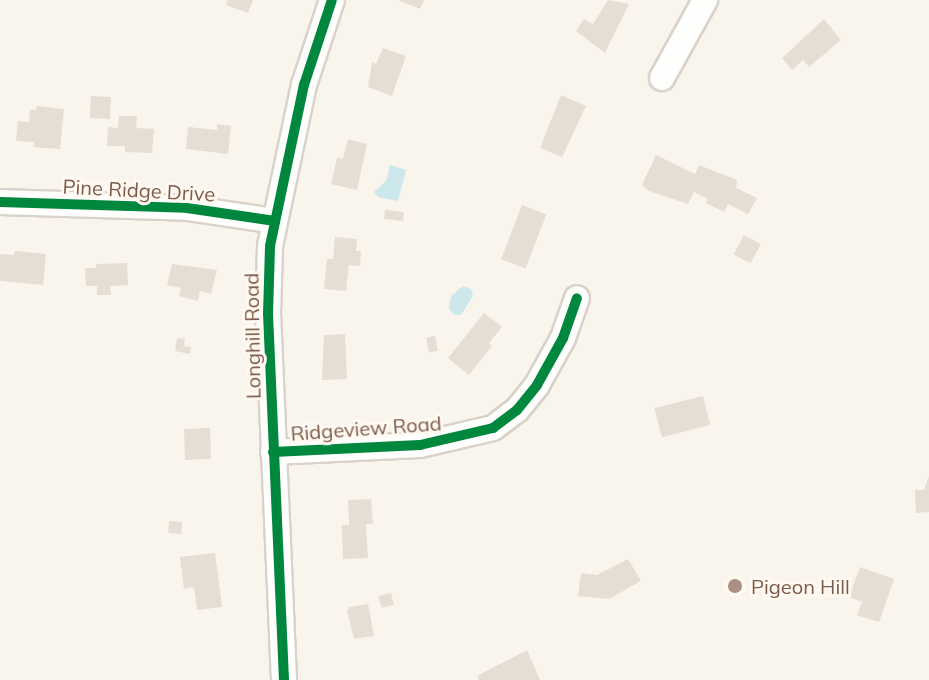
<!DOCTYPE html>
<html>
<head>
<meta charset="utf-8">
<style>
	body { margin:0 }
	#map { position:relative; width:929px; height:680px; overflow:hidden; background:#f9f5ed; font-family:Mulish,sans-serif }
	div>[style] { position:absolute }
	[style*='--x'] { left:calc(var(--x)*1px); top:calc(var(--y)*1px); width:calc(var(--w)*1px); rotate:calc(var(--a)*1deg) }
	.water>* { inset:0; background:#cde8ec }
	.building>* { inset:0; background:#e6ddd4; transform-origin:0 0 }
	.roads { filter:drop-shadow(2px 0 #d9d2cb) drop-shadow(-2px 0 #d9d2cb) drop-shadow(0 2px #d9d2cb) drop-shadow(0 -2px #d9d2cb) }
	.minor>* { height:24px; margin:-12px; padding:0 12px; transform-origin:12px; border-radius:12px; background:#fefefc }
	.cycleway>* { height:10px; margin:-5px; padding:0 5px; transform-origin:5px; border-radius:5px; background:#00873e }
	.dots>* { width:22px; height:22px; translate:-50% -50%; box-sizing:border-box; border:4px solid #fff9f1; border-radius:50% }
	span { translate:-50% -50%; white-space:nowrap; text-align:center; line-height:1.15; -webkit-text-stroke:6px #fff9f1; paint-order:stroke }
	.street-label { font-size:20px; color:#7c5b48 }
	.poi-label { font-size:20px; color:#7c5b48 }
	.left { translate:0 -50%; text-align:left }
</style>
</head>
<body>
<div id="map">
	<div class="water">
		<i style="clip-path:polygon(390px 165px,406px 170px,398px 201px,378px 197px,374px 192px,386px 181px)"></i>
		<i style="clip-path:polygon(463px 286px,471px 289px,473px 296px,461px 315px,454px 315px,449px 309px,451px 296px)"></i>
	</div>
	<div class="building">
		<i style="clip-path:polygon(228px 0,253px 0,248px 13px,226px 5px)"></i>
		<i style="clip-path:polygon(398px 0,424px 0,420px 9px)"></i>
		<i style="clip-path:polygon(608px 0,629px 4px,605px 53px,576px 31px,584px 19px,593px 24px)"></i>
		<i style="clip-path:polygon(824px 19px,841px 40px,809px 67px,803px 60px,792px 70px,782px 58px)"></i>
		<i style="clip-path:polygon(383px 48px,406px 56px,392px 96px,368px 87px,372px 62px,376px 64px)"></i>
		<i style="clip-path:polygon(561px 95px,586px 106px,562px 157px,540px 148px)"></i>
		<i style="left:91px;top:96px;width:20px;height:22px;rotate:3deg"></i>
		<i style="clip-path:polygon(37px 106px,64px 109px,60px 149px,34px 147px,34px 142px,16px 141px,18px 121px,29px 122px,30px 110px,36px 110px)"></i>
		<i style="clip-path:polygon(119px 116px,137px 116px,136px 128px,154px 129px,152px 153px,125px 152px,125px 146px,107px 146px,108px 127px,118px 128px)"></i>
		<i style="clip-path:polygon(217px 124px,231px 126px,228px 154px,186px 149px,188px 127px,217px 130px)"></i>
		<i style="clip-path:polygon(348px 139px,367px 144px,357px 190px,331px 184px,337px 158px,343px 159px)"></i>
		<i style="clip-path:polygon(656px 155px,695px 174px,699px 165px,737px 180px,736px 188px,757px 198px,748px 214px,728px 204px,724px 212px,706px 203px,708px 199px,694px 192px,688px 204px,649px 191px,642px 185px)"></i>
		<i style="left:522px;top:205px;width:26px;height:58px;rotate:21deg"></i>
		<i style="left:385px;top:210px;width:19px;height:9px;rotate:6deg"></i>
		<i style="left:744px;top:235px;width:19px;height:22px;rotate:28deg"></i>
		<i style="clip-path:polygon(335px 237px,357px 239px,356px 251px,361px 251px,360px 266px,349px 265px,346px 291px,324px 289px,327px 259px,333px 259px)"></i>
		<i style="clip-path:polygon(15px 251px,46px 254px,43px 285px,0 281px,0 254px,14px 255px)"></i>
		<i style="clip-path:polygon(127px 263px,128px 285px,110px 286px,111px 295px,97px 295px,97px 286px,86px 286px,85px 268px,96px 268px,96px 264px)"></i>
		<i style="clip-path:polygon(172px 264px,217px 270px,211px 294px,200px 291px,198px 301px,179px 296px,181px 288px,167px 285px)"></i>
		<i style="clip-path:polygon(484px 313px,502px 327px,489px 343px,492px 346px,469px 375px,448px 358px)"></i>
		<i style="clip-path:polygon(345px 334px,347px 379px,322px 380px,324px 335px)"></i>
		<i style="left:435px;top:336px;width:15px;height:9px;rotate:79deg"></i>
		<i style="clip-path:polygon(177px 338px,185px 339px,184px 346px,191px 347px,190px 354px,175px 351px)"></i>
		<i style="left:703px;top:396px;width:30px;height:50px;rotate:76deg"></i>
		<i style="left:210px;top:428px;width:31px;height:26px;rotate:88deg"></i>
		<i style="clip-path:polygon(929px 476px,929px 512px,916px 513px,915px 490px,924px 490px)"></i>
		<i style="clip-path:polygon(371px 499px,373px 524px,366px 524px,368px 558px,343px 559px,342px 525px,349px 525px,348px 500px)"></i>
		<i style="left:169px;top:521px;width:13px;height:12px;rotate:4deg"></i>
		<i style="clip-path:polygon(215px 553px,222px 607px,197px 610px,194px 587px,184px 589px,180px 557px)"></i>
		<i style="clip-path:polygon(628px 559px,641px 581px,609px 599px,578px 596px,581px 573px,597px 575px)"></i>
		<i style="clip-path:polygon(860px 567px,894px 579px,879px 622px,857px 615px,862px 602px,849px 597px)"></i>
		<i style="left:391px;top:593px;width:12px;height:13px;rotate:76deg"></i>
		<i style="clip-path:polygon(368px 604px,374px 636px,354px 639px,347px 611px,349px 607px)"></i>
		<i style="clip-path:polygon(527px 650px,540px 680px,479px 680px,477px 676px)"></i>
	</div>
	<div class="roads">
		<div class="minor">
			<i style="--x:662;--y:78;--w:89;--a:-61.1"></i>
			<i style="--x:0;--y:202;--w:187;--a:1.8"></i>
			<i style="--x:187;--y:208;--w:89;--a:8.4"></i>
			<i style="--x:273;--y:452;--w:147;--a:-2.7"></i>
			<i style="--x:420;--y:445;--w:75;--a:-13.1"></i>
			<i style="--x:493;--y:428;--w:30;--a:-37"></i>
			<i style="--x:517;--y:410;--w:32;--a:-51"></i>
			<i style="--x:537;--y:385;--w:54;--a:-61"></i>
			<i style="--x:563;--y:338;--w:42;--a:-70.7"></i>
			<i style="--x:284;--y:680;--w:366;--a:-92.5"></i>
			<i style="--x:268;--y:314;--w:68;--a:-88.3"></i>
			<i style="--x:270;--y:246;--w:165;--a:-78.1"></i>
			<i style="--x:304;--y:85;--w:89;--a:-71.8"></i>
		</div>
	</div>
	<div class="cycleway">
		<i style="--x:0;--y:202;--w:187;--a:1.8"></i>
		<i style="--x:187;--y:208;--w:89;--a:8.4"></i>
		<i style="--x:273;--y:452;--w:147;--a:-2.7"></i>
		<i style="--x:420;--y:445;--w:75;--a:-13.1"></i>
		<i style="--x:493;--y:428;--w:30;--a:-37"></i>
		<i style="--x:517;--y:410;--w:32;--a:-51"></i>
		<i style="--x:537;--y:385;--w:54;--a:-61"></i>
		<i style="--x:563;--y:338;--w:42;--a:-70.7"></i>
		<i style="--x:284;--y:680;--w:366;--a:-92.5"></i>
		<i style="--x:268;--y:314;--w:68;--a:-88.3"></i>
		<i style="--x:270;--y:246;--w:165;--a:-78.1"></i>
		<i style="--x:304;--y:85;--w:89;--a:-71.8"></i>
	</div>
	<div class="dots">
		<i style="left:735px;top:586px;background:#a89182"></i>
	</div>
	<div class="street-label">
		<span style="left:139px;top:190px;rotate:3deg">Pine Ridge Drive</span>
		<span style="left:252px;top:336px;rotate:-91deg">Longhill Road</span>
		<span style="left:366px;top:428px;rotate:-4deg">Ridgeview Road</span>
	</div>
	<div class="poi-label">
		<span class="left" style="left:751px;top:586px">Pigeon Hill</span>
	</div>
</div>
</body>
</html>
